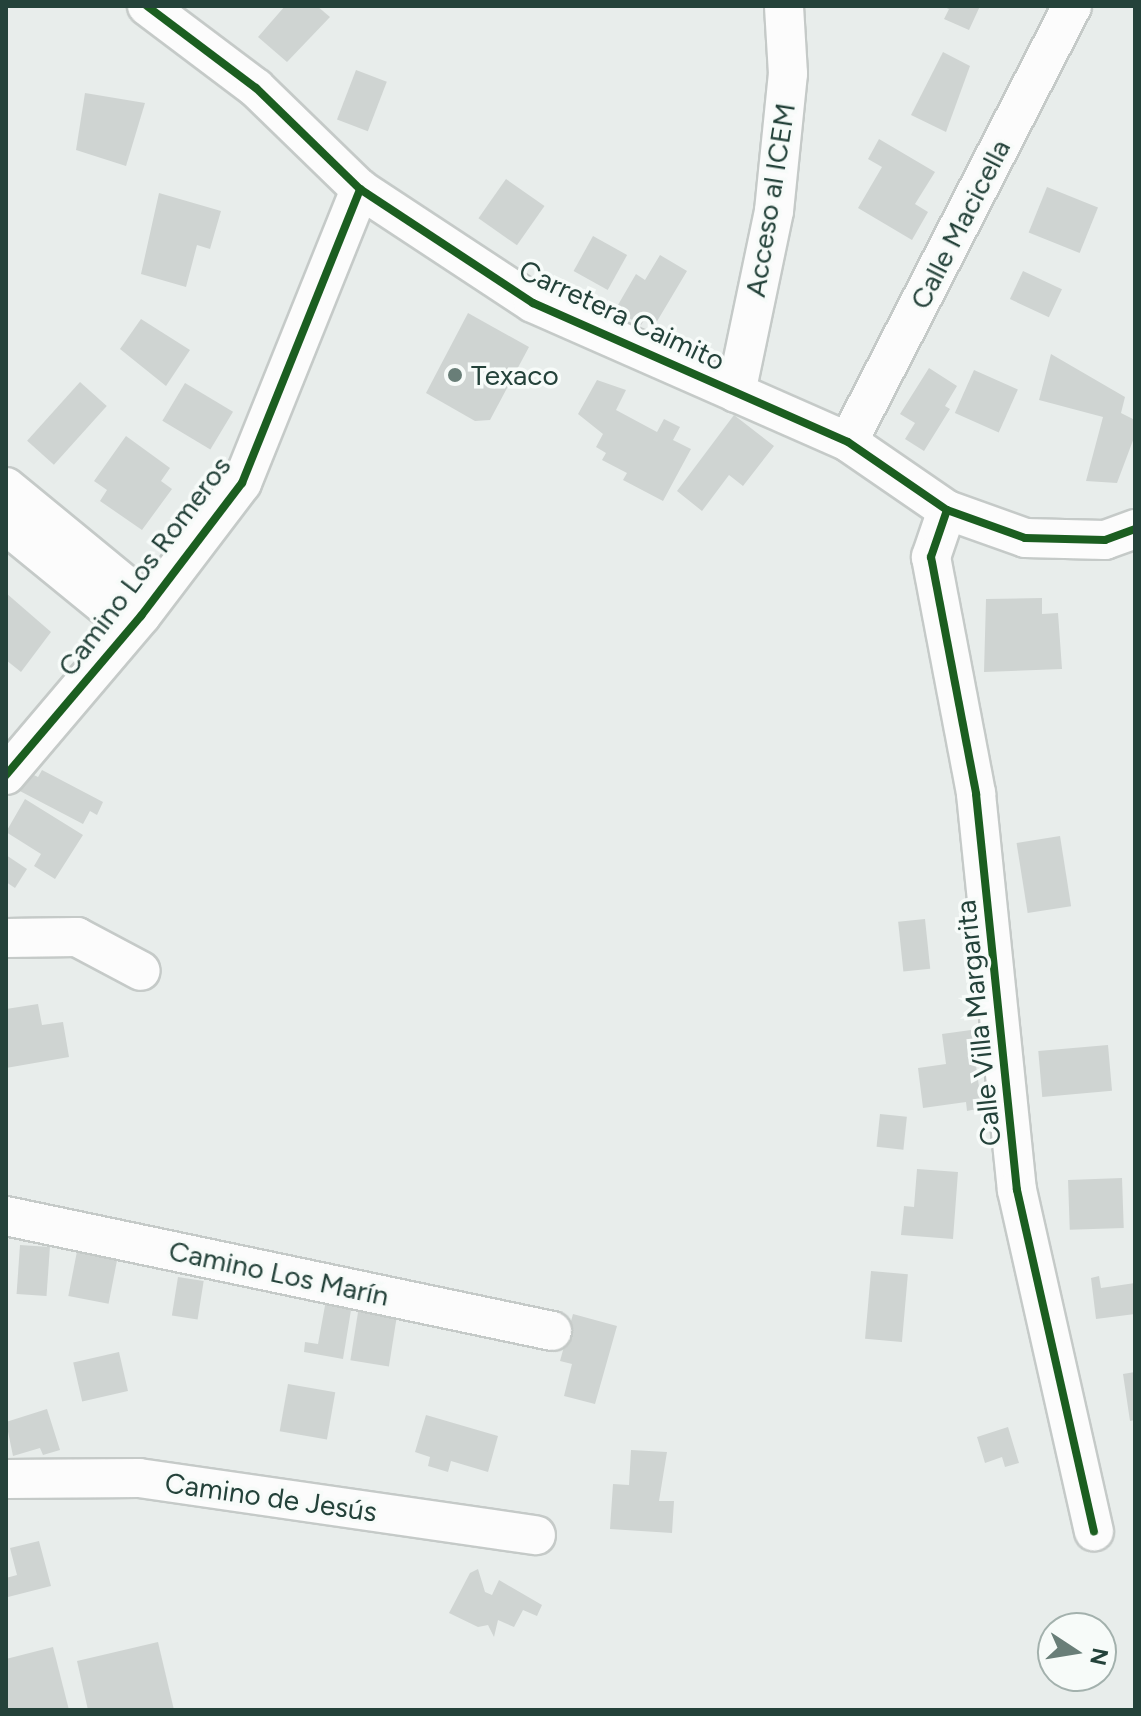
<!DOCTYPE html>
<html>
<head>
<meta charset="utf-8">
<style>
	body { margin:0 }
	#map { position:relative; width:1141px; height:1716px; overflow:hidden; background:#e8edeb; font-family:Figtree,sans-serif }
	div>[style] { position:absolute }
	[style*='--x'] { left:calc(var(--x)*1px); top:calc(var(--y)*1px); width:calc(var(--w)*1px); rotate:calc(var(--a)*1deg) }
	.building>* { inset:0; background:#cfd4d2; transform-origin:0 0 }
	.roads { filter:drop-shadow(2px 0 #c5cac8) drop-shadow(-2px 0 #c5cac8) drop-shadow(0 2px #c5cac8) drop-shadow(0 -2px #c5cac8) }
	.minor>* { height:38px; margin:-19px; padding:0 19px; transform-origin:19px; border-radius:19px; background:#fcfcfc }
	.cycleway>* { height:8px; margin:-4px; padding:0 4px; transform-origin:4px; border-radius:4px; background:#1b5e20 }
	.dots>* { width:22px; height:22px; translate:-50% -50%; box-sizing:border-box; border:4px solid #f7fbf9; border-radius:50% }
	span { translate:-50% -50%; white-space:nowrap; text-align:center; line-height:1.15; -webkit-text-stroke:7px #f7fbf9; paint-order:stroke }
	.street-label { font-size:28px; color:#24423a }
	.poi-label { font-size:28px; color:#24423a }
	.left { translate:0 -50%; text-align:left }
	.frame { position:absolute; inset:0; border:8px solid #24423a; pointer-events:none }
	.north { position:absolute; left:1037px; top:1612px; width:80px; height:80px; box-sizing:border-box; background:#f7fbf9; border:2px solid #a3b1ad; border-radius:50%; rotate:102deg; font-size:22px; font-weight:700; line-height:32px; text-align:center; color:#24423a }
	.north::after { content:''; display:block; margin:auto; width:28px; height:36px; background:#697e78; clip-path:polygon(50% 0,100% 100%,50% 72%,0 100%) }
</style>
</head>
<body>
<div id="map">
	<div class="building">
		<i style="clip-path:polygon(285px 6px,317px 6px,330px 17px,287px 62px,258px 37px)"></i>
		<i style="clip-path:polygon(942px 6px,980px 6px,969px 30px,944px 19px,949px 9px)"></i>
		<i style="clip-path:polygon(943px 52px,970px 66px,946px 132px,911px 115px)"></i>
		<i style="left:356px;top:70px;width:33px;height:53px;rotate:21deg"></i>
		<i style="clip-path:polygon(85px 93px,145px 103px,126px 166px,76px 150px)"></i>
		<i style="clip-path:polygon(879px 139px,935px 172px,915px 204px,928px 212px,912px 240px,858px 208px,882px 167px,868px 159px)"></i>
		<i style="left:506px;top:179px;width:47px;height:48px;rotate:35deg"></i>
		<i style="left:1047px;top:187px;width:55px;height:49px;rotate:22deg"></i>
		<i style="clip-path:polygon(159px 193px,221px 211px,210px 249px,197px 245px,186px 287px,141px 274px)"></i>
		<i style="left:593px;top:236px;width:39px;height:40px;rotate:29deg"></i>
		<i style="clip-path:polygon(660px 255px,687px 271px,656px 323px,646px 317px,641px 325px,615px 310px,636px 274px,645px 280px)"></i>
		<i style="left:1023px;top:271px;width:43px;height:31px;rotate:25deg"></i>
		<i style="clip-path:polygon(468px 313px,529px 347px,490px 420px,475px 421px,426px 393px)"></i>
		<i style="clip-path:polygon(141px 319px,190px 350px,166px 386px,120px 349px)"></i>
		<i style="clip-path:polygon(1051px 354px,1125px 397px,1121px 413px,1135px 420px,1135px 435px,1117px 483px,1086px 481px,1103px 417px,1039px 400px)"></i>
		<i style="clip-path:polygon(929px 368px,957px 386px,945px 406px,950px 409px,924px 451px,905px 439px,915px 423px,900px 414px)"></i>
		<i style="left:974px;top:370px;width:48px;height:47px;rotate:24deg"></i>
		<i style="clip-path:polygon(597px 380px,626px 390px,616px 410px,657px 432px,664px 419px,680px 427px,673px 440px,691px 449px,663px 501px,623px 480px,627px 473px,602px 460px,606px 453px,596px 447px,603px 434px,578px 414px)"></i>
		<i style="left:80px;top:382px;width:36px;height:79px;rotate:42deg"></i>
		<i style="left:185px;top:383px;width:56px;height:44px;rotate:31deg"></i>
		<i style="clip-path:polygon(734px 415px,774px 446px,743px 486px,729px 475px,702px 511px,677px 491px)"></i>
		<i style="clip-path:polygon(126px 436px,170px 468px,161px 481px,172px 489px,142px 530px,100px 501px,107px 490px,94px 481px)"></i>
		<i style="clip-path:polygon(6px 593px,51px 632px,21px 672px,6px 660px)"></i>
		<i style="clip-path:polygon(1042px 598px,1042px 614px,1058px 613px,1062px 669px,984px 672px,986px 599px)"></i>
		<i style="clip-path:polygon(42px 770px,103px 802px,97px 815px,90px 811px,83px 824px,16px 789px,26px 771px,38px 777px)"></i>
		<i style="clip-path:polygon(25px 799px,83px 835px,55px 879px,34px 866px,41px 854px,6px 832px)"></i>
		<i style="left:1060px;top:836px;width:71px;height:44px;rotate:81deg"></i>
		<i style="clip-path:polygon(6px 855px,27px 869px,15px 888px,6px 882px)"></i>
		<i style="left:925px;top:919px;width:50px;height:27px;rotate:84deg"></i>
		<i style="clip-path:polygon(38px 1004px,42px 1025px,63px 1022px,69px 1057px,6px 1068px,6px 1009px)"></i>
		<i style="clip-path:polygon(971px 1030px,982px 1108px,967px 1111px,966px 1102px,923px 1108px,918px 1068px,946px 1064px,942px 1034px)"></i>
		<i style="left:1108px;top:1045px;width:46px;height:70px;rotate:85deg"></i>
		<i style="left:880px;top:1114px;width:27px;height:33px;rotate:6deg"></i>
		<i style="clip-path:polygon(917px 1169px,958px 1172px,953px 1239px,901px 1235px,904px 1206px,914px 1207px)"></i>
		<i style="left:1122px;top:1178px;width:50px;height:54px;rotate:88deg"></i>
		<i style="left:79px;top:1241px;width:41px;height:56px;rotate:11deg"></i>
		<i style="left:20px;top:1245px;width:30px;height:49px;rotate:4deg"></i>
		<i style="left:871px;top:1271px;width:37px;height:68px;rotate:5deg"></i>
		<i style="clip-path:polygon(1099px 1276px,1101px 1288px,1135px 1283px,1135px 1314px,1096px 1319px,1091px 1278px)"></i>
		<i style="left:178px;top:1277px;width:26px;height:39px;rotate:9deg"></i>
		<i style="clip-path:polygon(326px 1300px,352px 1304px,343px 1359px,304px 1352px,305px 1342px,318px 1344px)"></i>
		<i style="left:359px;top:1306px;width:39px;height:55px;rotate:9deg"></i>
		<i style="clip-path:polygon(573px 1314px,617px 1326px,595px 1404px,564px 1396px,572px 1364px,560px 1361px)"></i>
		<i style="left:119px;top:1352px;width:40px;height:47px;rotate:77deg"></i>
		<i style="clip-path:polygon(1135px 1372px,1135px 1420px,1130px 1421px,1123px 1374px)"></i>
		<i style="left:288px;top:1384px;width:48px;height:48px;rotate:10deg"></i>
		<i style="clip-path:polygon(47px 1409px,60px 1450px,43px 1455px,40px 1448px,13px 1456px,6px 1422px)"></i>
		<i style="clip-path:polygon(426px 1415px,498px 1436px,488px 1472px,451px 1461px,448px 1472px,428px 1466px,430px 1457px,415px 1452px)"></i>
		<i style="clip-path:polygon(1008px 1427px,1019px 1463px,1005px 1467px,1002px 1457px,985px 1463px,977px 1437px)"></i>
		<i style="clip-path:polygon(631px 1450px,667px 1452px,659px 1501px,674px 1501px,672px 1533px,610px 1529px,613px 1484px,629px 1485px)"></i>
		<i style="clip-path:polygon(39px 1541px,51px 1586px,8px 1597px,6px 1578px,17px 1575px,10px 1548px)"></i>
		<i style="clip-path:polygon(478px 1569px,485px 1592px,492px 1595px,499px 1580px,542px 1605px,537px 1616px,523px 1610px,514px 1627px,498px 1620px,494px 1637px,488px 1625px,478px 1627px,449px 1613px,470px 1573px)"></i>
		<i style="clip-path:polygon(158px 1642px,174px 1710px,88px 1710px,77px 1661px)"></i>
		<i style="clip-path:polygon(53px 1647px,69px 1710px,6px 1710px,6px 1659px)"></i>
	</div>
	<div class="roads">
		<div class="minor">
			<i style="--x:147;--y:6;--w:136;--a:37"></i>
			<i style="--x:256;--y:88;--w:145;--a:44.2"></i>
			<i style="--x:360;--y:189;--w:207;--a:33.4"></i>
			<i style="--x:533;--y:303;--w:344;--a:23.8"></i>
			<i style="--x:848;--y:442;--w:120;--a:34.5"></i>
			<i style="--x:947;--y:510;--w:83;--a:19.7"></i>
			<i style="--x:1025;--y:538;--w:80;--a:1.4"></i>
			<i style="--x:1105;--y:540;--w:32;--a:-20"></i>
			<i style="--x:736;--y:393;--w:186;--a:-78.2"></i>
			<i style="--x:774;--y:211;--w:138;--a:-84.2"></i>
			<i style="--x:788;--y:74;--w:68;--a:-93.4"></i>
			<i style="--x:848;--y:442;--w:490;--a:-62.8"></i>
			<i style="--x:6;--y:487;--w:159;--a:39.4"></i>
			<i style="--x:129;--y:588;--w:30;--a:67"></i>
			<i style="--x:947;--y:510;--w:50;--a:108.8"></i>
			<i style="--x:931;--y:557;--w:241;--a:79.2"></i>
			<i style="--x:976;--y:794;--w:398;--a:84.1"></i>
			<i style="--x:1017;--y:1190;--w:350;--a:77.3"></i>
			<i style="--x:6;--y:525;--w:136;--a:39.3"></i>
			<i style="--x:111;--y:611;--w:30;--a:9"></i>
			<i style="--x:6;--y:775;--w:209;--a:-49.7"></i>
			<i style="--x:141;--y:616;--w:167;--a:-52.8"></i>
			<i style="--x:242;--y:483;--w:317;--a:-68.1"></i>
			<i style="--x:6;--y:938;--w:71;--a:-0.8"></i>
			<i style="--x:77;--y:937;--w:72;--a:28"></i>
			<i style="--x:6;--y:1216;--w:558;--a:11.89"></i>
			<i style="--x:6;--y:1479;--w:133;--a:-0.4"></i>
			<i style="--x:139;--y:1478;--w:401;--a:8.2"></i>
		</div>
	</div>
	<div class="cycleway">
		<i style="--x:147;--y:6;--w:136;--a:37"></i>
		<i style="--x:256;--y:88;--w:145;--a:44.2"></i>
		<i style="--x:360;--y:189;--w:207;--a:33.4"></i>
		<i style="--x:533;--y:303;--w:344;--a:23.8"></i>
		<i style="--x:848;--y:442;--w:120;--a:34.5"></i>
		<i style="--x:947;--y:510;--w:83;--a:19.7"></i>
		<i style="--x:1025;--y:538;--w:80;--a:1.4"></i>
		<i style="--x:1105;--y:540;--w:32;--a:-20"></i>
		<i style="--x:947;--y:510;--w:50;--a:108.8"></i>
		<i style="--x:931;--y:557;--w:241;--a:79.2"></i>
		<i style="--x:976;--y:794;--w:398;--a:84.1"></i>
		<i style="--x:1017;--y:1190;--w:350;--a:77.3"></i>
		<i style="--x:6;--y:775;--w:209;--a:-49.7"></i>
		<i style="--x:141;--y:616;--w:167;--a:-52.8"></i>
		<i style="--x:242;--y:483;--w:317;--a:-68.1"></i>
	</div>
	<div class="dots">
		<i style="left:455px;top:375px;background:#697e78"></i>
	</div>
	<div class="street-label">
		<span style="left:770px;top:200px;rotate:-81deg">Acceso al ICEM</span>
		<span style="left:960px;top:224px;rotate:-63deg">Calle Macicella</span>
		<span style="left:622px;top:315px;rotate:25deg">Carretera Caimito</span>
		<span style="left:144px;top:566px;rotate:-53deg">Camino Los Romeros</span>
		<span style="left:978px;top:1023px;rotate:-96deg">Calle Villa Margarita</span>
		<span style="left:279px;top:1273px;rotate:12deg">Camino Los Marín</span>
		<span style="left:271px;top:1497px;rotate:8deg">Camino de Jesús</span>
	</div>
	<div class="poi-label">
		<span class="left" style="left:471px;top:375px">Texaco</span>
	</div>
	<div class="frame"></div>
	<div class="north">N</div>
</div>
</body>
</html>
